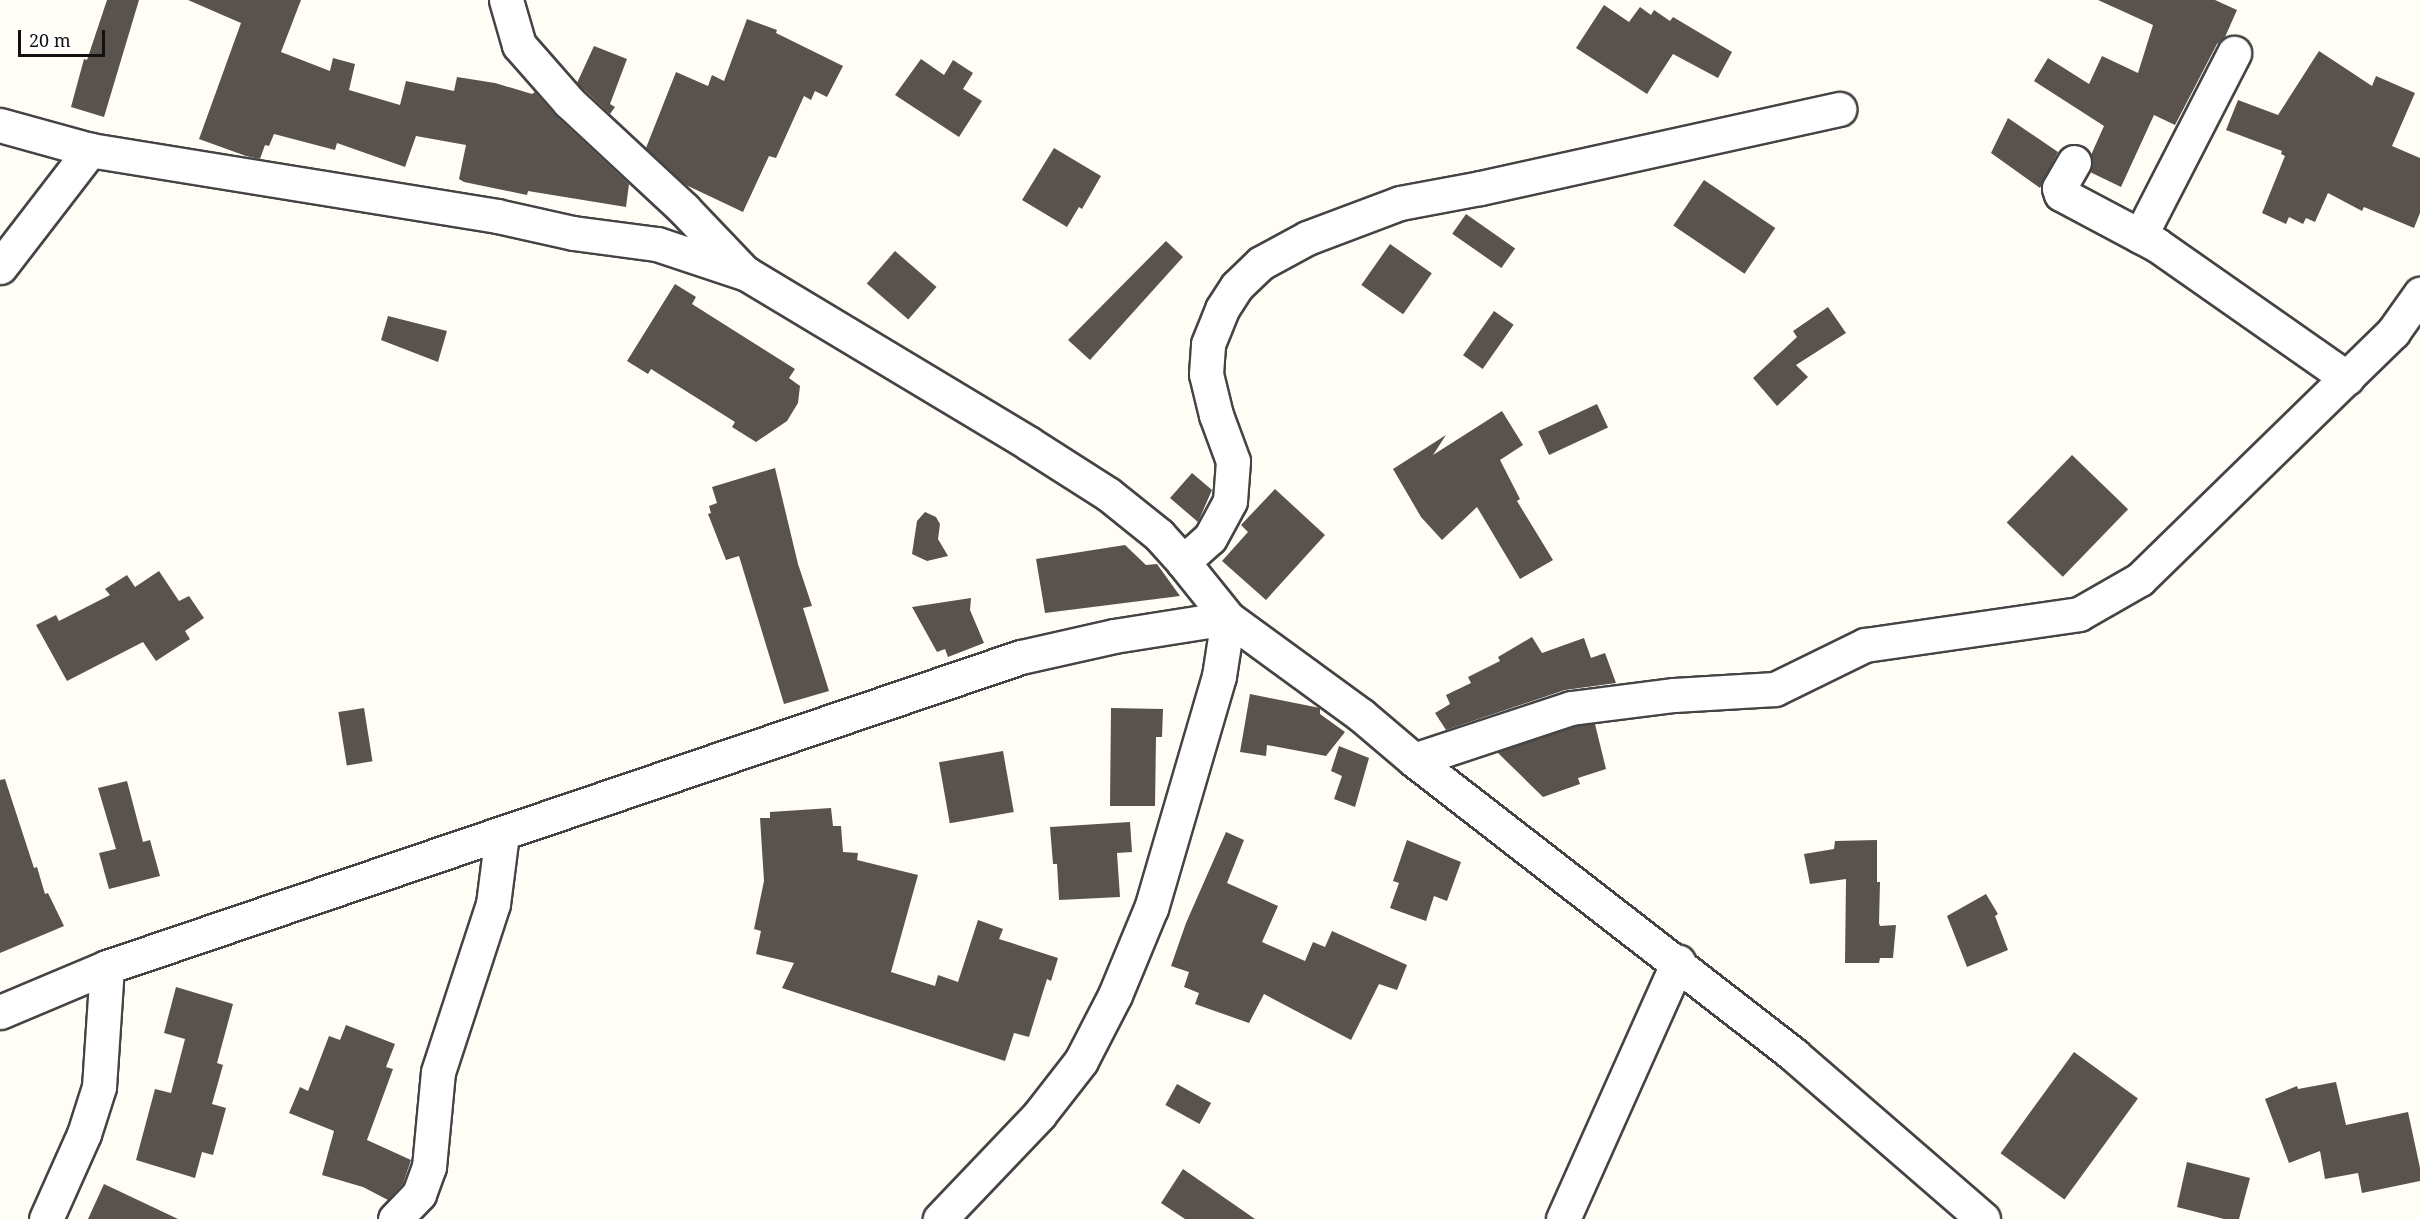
<!DOCTYPE html>
<html>
<head>
<meta charset="utf-8">
<style>
	body { margin:0 }
	#map { position:relative; width:2420px; height:1219px; overflow:hidden; background:#fffdf5; font-family:"Noto Serif",serif }
	div>[style] { position:absolute }
	[style*='--x'] { left:calc(var(--x)*1px); top:calc(var(--y)*1px); width:calc(var(--w)*1px); rotate:calc(var(--a)*1deg) }
	.building>* { inset:0; background:#5a524d; transform-origin:0 0 }
	.roads { filter:drop-shadow(2px 0 #444) drop-shadow(-2px 0 #444) drop-shadow(0 2px #444) drop-shadow(0 -2px #444) }
	.minor>* { height:33px; margin:-16.5px; padding:0 16.5px; transform-origin:16.5px; border-radius:16.5px; background:#fff }
	span { translate:-50% -50%; white-space:nowrap; text-align:center; line-height:1.15; -webkit-text-stroke:6px #fff; paint-order:stroke }
	.scale { position:absolute; left:18px; top:30px; width:87px; height:27px; box-sizing:border-box; border:3px solid #111; border-top:0; padding-left:8px; font-size:18px; line-height:21px; white-space:nowrap; color:#111; -webkit-text-stroke:4px #fff; paint-order:stroke }
</style>
</head>
<body>
<div id="map">
	<div class="building">
		<i style="clip-path:polygon(107px 0,139px 0,104px 117px,71px 107px,84px 59px,87px 60px)"></i>
		<i style="clip-path:polygon(188px 0,301px 0,281px 52px,330px 71px,333px 58px,355px 64px,349px 90px,400px 105px,406px 81px,454px 91px,457px 77px,495px 83px,532px 94px,535px 92px,556px 116px,629px 184px,626px 207px,528px 191px,527px 195px,464px 182px,459px 179px,466px 145px,416px 136px,405px 167px,337px 143px,335px 150px,274px 134px,269px 146px,265px 145px,260px 159px,246px 156px,199px 139px,241px 23px)"></i>
		<i style="clip-path:polygon(2098px 0,2215px 0,2237px 10px,2225px 37px,2217px 44px,2175px 125px,2154px 115px,2121px 187px,2090px 172px,2091px 155px,2104px 126px,2034px 81px,2048px 58px,2089px 84px,2102px 56px,2138px 73px,2153px 25px)"></i>
		<i style="clip-path:polygon(1604px 5px,1629px 22px,1640px 7px,1651px 15px,1654px 10px,1670px 21px,1673px 17px,1732px 52px,1718px 78px,1673px 54px,1647px 94px,1576px 48px)"></i>
		<i style="clip-path:polygon(747px 19px,777px 30px,776px 33px,843px 66px,827px 97px,815px 91px,811px 100px,804px 96px,776px 158px,769px 156px,743px 212px,686px 185px,646px 148px,676px 72px,708px 86px,712px 75px,724px 81px)"></i>
		<i style="clip-path:polygon(594px 46px,627px 59px,610px 104px,615px 107px,610px 114px,577px 83px)"></i>
		<i style="clip-path:polygon(2319px 51px,2372px 86px,2376px 76px,2415px 93px,2392px 146px,2420px 158px,2420px 213px,2414px 228px,2364px 207px,2362px 211px,2328px 193px,2315px 222px,2306px 218px,2303px 224px,2289px 217px,2286px 224px,2262px 213px,2285px 156px,2281px 154px,2282px 151px,2226px 130px,2238px 100px,2278px 115px)"></i>
		<i style="clip-path:polygon(921px 59px,944px 75px,953px 60px,973px 73px,963px 89px,982px 101px,959px 137px,895px 95px)"></i>
		<i style="clip-path:polygon(2008px 118px,2058px 152px,2040px 188px,1991px 153px)"></i>
		<i style="clip-path:polygon(1054px 148px,1101px 176px,1082px 209px,1079px 207px,1067px 227px,1022px 200px)"></i>
		<i style="left:1704px;top:180px;width:86px;height:55px;rotate:34deg"></i>
		<i style="left:1466px;top:214px;width:60px;height:24px;rotate:35deg"></i>
		<i style="clip-path:polygon(1166px 241px,1183px 257px,1090px 360px,1068px 340px)"></i>
		<i style="left:1390px;top:244px;width:51px;height:50px;rotate:35deg"></i>
		<i style="left:895px;top:251px;width:55px;height:43px;rotate:41deg"></i>
		<i style="clip-path:polygon(675px 284px,696px 297px,692px 304px,795px 369px,789px 378px,800px 386px,798px 403px,787px 421px,756px 442px,732px 427px,735px 422px,651px 369px,648px 374px,627px 361px)"></i>
		<i style="clip-path:polygon(1828px 307px,1846px 333px,1796px 365px,1808px 377px,1777px 406px,1753px 378px,1797px 337px,1793px 331px)"></i>
		<i style="left:1494px;top:311px;width:24px;height:54px;rotate:35deg"></i>
		<i style="clip-path:polygon(388px 316px,447px 331px,438px 362px,381px 340px)"></i>
		<i style="left:1597px;top:404px;width:26px;height:65px;rotate:65deg"></i>
		<i style="clip-path:polygon(1502px 411px,1523px 445px,1500px 460px,1520px 499px,1517px 501px,1553px 560px,1520px 579px,1477px 507px,1442px 540px,1421px 517px,1393px 469px,1446px 435px,1433px 455px)"></i>
		<i style="left:2072px;top:455px;width:78px;height:94px;rotate:44deg"></i>
		<i style="clip-path:polygon(775px 468px,798px 564px,812px 606px,803px 608px,829px 691px,784px 704px,739px 556px,726px 560px,708px 514px,711px 513px,709px 506px,717px 503px,712px 487px)"></i>
		<i style="clip-path:polygon(1192px 473px,1212px 490px,1198px 522px,1170px 498px)"></i>
		<i style="clip-path:polygon(1275px 489px,1325px 535px,1266px 600px,1222px 561px,1248px 532px,1241px 525px)"></i>
		<i style="clip-path:polygon(925px 512px,936px 517px,940px 524px,938px 539px,948px 556px,927px 561px,912px 554px,917px 521px)"></i>
		<i style="clip-path:polygon(1125px 545px,1146px 565px,1157px 564px,1180px 596px,1045px 613px,1036px 559px)"></i>
		<i style="clip-path:polygon(159px 571px,179px 601px,189px 596px,204px 618px,185px 631px,190px 639px,156px 661px,143px 642px,67px 681px,36px 625px,56px 615px,59px 621px,110px 595px,105px 589px,127px 575px,135px 587px)"></i>
		<i style="clip-path:polygon(971px 598px,970px 610px,984px 643px,948px 657px,945px 649px,937px 652px,912px 607px)"></i>
		<i style="clip-path:polygon(1532px 637px,1542px 653px,1584px 638px,1591px 658px,1605px 653px,1616px 683px,1565px 690px,1446px 730px,1435px 713px,1450px 704px,1446px 695px,1471px 683px,1468px 677px,1500px 661px,1498px 657px)"></i>
		<i style="clip-path:polygon(1250px 694px,1320px 708px,1320px 714px,1345px 732px,1326px 756px,1267px 745px,1266px 756px,1240px 752px)"></i>
		<i style="left:364px;top:708px;width:54px;height:26px;rotate:81deg"></i>
		<i style="clip-path:polygon(1111px 708px,1163px 709px,1162px 737px,1156px 737px,1155px 806px,1110px 806px)"></i>
		<i style="clip-path:polygon(1595px 724px,1606px 769px,1578px 778px,1580px 784px,1543px 797px,1497px 752px,1575px 726px)"></i>
		<i style="clip-path:polygon(1339px 746px,1369px 758px,1355px 807px,1334px 799px,1342px 776px,1331px 771px)"></i>
		<i style="left:1003px;top:751px;width:62px;height:65px;rotate:80deg"></i>
		<i style="clip-path:polygon(5px 779px,34px 868px,37px 867px,45px 894px,48px 893px,64px 926px,0 953px,0 780px)"></i>
		<i style="clip-path:polygon(127px 781px,143px 842px,150px 840px,160px 876px,109px 889px,99px 853px,116px 849px,98px 788px)"></i>
		<i style="clip-path:polygon(831px 808px,833px 826px,841px 826px,843px 852px,858px 853px,857px 860px,918px 875px,891px 972px,935px 986px,938px 975px,958px 982px,978px 920px,1003px 929px,999px 939px,1058px 958px,1051px 981px,1047px 979px,1029px 1037px,1014px 1033px,1005px 1061px,782px 988px,794px 963px,756px 954px,761px 931px,754px 929px,764px 881px,760px 818px,770px 818px,770px 812px)"></i>
		<i style="clip-path:polygon(1130px 822px,1132px 852px,1117px 853px,1120px 897px,1059px 900px,1057px 864px,1053px 864px,1050px 827px)"></i>
		<i style="clip-path:polygon(1226px 832px,1244px 840px,1227px 883px,1278px 906px,1262px 942px,1305px 961px,1313px 942px,1325px 947px,1332px 931px,1407px 965px,1397px 990px,1379px 984px,1351px 1040px,1264px 994px,1249px 1023px,1195px 1004px,1199px 993px,1184px 987px,1189px 972px,1171px 966px,1186px 923px)"></i>
		<i style="clip-path:polygon(1407px 840px,1461px 862px,1447px 901px,1434px 896px,1426px 921px,1390px 908px,1399px 883px,1393px 881px)"></i>
		<i style="clip-path:polygon(1877px 840px,1877px 882px,1880px 882px,1879px 923px,1880px 926px,1896px 925px,1893px 958px,1880px 958px,1879px 963px,1845px 963px,1846px 879px,1810px 884px,1804px 854px,1834px 849px,1835px 841px)"></i>
		<i style="clip-path:polygon(1986px 894px,1998px 914px,1995px 916px,2008px 950px,1967px 967px,1947px 916px)"></i>
		<i style="clip-path:polygon(176px 987px,233px 1004px,217px 1063px,223px 1065px,212px 1104px,226px 1108px,213px 1155px,202px 1152px,195px 1178px,136px 1160px,155px 1089px,171px 1093px,185px 1039px,164px 1033px)"></i>
		<i style="clip-path:polygon(346px 1025px,395px 1044px,386px 1067px,393px 1069px,367px 1140px,411px 1160px,403px 1184px,388px 1200px,363px 1187px,322px 1175px,334px 1131px,289px 1113px,300px 1087px,308px 1091px,329px 1036px,340px 1040px)"></i>
		<i style="left:2074px;top:1052px;width:79px;height:125px;rotate:36deg"></i>
		<i style="clip-path:polygon(2336px 1082px,2346px 1125px,2408px 1112px,2420px 1168px,2420px 1181px,2362px 1193px,2358px 1173px,2325px 1179px,2320px 1151px,2289px 1163px,2265px 1099px,2297px 1086px,2298px 1089px)"></i>
		<i style="left:1177px;top:1084px;width:39px;height:24px;rotate:29deg"></i>
		<i style="clip-path:polygon(2187px 1162px,2250px 1178px,2239px 1219px,2224px 1219px,2177px 1207px)"></i>
		<i style="clip-path:polygon(1183px 1169px,1255px 1219px,1185px 1219px,1161px 1203px)"></i>
		<i style="clip-path:polygon(104px 1184px,178px 1219px,88px 1219px)"></i>
	</div>
	<div class="roads">
		<div class="minor">
			<i style="--x:506;--y:0;--w:47;--a:73.9"></i>
			<i style="--x:519;--y:45;--w:76;--a:48.7"></i>
			<i style="--x:569;--y:102;--w:157;--a:42.9"></i>
			<i style="--x:684;--y:209;--w:86;--a:46.4"></i>
			<i style="--x:0;--y:125;--w:93;--a:15.5"></i>
			<i style="--x:90;--y:150;--w:412;--a:9.2"></i>
			<i style="--x:497;--y:216;--w:78;--a:12.6"></i>
			<i style="--x:573;--y:233;--w:85;--a:7.5"></i>
			<i style="--x:657;--y:244;--w:95;--a:18.4"></i>
			<i style="--x:747;--y:274;--w:328;--a:31"></i>
			<i style="--x:1028;--y:443;--w:95;--a:32.5"></i>
			<i style="--x:1108;--y:494;--w:65;--a:38.8"></i>
			<i style="--x:1159;--y:535;--w:36;--a:48"></i>
			<i style="--x:1183;--y:562;--w:72;--a:51.2"></i>
			<i style="--x:1228;--y:618;--w:59;--a:98.8"></i>
			<i style="--x:1219;--y:676;--w:242;--a:106.3"></i>
			<i style="--x:1151;--y:908;--w:94;--a:112.5"></i>
			<i style="--x:1115;--y:995;--w:74;--a:117.3"></i>
			<i style="--x:1081;--y:1061;--w:68;--a:127.9"></i>
			<i style="--x:1039;--y:1115;--w:144;--a:133.6"></i>
			<i style="--x:2074;--y:162;--w:30;--a:120"></i>
			<i style="--x:2059;--y:188;--w:6;--a:72"></i>
			<i style="--x:2061;--y:194;--w:109;--a:28"></i>
			<i style="--x:2157;--y:245;--w:232;--a:35"></i>
			<i style="--x:2140;--y:236;--w:206;--a:-62.8"></i>
			<i style="--x:0;--y:267;--w:148;--a:-52.4"></i>
			<i style="--x:1183;--y:562;--w:36;--a:-42"></i>
			<i style="--x:1210;--y:538;--w:42;--a:-61.6"></i>
			<i style="--x:1230;--y:501;--w:40;--a:-85.7"></i>
			<i style="--x:1233;--y:461;--w:49;--a:-110.3"></i>
			<i style="--x:1216;--y:415;--w:42;--a:-103.7"></i>
			<i style="--x:1206;--y:374;--w:30;--a:-86"></i>
			<i style="--x:1208;--y:344;--w:38;--a:-68"></i>
			<i style="--x:1222;--y:309;--w:27;--a:-57"></i>
			<i style="--x:1237;--y:286;--w:33;--a:-44"></i>
			<i style="--x:1261;--y:263;--w:52;--a:-28.5"></i>
			<i style="--x:1307;--y:238;--w:99;--a:-20.6"></i>
			<i style="--x:1400;--y:203;--w:81;--a:-10.6"></i>
			<i style="--x:1480;--y:188;--w:368;--a:-12.4"></i>
			<i style="--x:1414;--y:760;--w:165;--a:-18.3"></i>
			<i style="--x:1571;--y:708;--w:104;--a:-7.2"></i>
			<i style="--x:1674;--y:695;--w:101;--a:-3.4"></i>
			<i style="--x:1775;--y:689;--w:100;--a:-26.1"></i>
			<i style="--x:1865;--y:645;--w:216;--a:-8.2"></i>
			<i style="--x:2079;--y:614;--w:70;--a:-29.8"></i>
			<i style="--x:2140;--y:579;--w:354;--a:-44.3"></i>
			<i style="--x:2393;--y:332;--w:47;--a:-54.6"></i>
			<i style="--x:0;--y:1012;--w:116;--a:-22.8"></i>
			<i style="--x:107;--y:967;--w:965;--a:-18.74"></i>
			<i style="--x:1021;--y:657;--w:95;--a:-12.7"></i>
			<i style="--x:1114;--y:636;--w:115;--a:-9"></i>
			<i style="--x:1228;--y:618;--w:165;--a:36.1"></i>
			<i style="--x:1361;--y:715;--w:70;--a:40.3"></i>
			<i style="--x:1414;--y:760;--w:481;--a:37.8"></i>
			<i style="--x:1794;--y:1055;--w:250;--a:40.9"></i>
			<i style="--x:46;--y:1219;--w:93;--a:-65.9"></i>
			<i style="--x:84;--y:1134;--w:49;--a:-72.3"></i>
			<i style="--x:99;--y:1087;--w:120;--a:-86.2"></i>
			<i style="--x:395;--y:1219;--w:35;--a:-46"></i>
			<i style="--x:419;--y:1194;--w:29;--a:-70"></i>
			<i style="--x:429;--y:1167;--w:95;--a:-84.6"></i>
			<i style="--x:438;--y:1072;--w:177;--a:-71.9"></i>
			<i style="--x:493;--y:904;--w:71;--a:-82.7"></i>
			<i style="--x:1563;--y:1219;--w:282;--a:-65.9"></i>
		</div>
	</div>
	<div class="scale">20 m</div>
</div>
</body>
</html>
